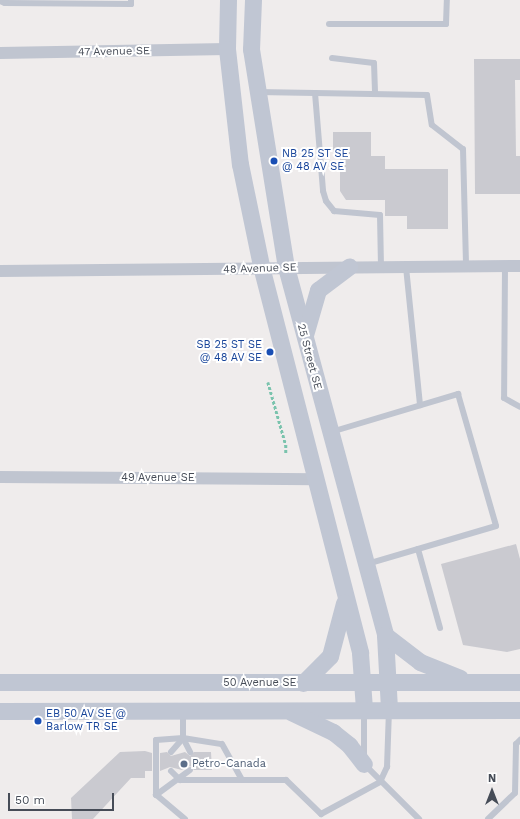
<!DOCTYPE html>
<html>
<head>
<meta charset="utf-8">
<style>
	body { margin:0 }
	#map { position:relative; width:520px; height:819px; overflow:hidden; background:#efecec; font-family:"Work Sans",sans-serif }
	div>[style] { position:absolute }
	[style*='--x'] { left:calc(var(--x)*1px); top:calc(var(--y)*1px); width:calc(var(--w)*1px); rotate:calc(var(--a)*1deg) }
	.building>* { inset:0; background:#cacad0 }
	.path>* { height:2.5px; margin-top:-1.25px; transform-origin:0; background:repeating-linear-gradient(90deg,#7ac3ad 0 3px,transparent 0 5px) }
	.lane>* { height:6px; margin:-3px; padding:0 3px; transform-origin:3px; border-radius:3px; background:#c0c5d0 }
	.street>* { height:12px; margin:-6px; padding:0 6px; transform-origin:6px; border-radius:6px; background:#c0c5d0 }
	.secondary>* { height:17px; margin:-8.5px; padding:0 8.5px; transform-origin:8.5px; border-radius:8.5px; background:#c0c6d3 }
	.dots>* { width:11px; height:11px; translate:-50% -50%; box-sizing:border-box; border:2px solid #fff; border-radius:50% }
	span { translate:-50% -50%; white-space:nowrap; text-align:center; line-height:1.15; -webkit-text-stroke:4px #fff; paint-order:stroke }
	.street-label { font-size:11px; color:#464c57 }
	.transit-label { font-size:11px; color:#164399 }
	.left { translate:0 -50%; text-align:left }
	.right { translate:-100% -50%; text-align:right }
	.service-label { font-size:11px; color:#4e5e75 }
	.north { position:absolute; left:472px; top:771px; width:40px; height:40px; -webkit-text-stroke:3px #fff; paint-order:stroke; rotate:0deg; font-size:11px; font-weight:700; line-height:16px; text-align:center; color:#464c57 }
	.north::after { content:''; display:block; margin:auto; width:14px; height:18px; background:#464c57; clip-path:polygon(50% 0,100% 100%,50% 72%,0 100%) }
	.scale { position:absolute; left:8px; top:793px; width:106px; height:18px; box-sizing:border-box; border:2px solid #464c57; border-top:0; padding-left:5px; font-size:12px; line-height:14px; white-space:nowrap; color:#464c57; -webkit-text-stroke:3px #fff; paint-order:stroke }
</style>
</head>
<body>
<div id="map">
	<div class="building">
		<i style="clip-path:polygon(474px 59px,520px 59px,520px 80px,515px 80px,516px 156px,520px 156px,520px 194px,475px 194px)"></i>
		<i style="clip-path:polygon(333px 132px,371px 132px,371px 156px,385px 156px,385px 169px,448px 169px,448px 229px,407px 229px,407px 216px,385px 216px,385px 200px,346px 200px,340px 191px,340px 152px,333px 152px)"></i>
		<i style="clip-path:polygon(516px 544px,520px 559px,520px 649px,507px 652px,463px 645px,441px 564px)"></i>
		<i style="clip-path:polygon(145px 751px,152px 753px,152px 771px,145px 771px,145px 778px,131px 778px,93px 819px,72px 819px,71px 798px,120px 752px)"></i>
		<i style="clip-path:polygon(167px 752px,171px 756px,185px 752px,190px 756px,194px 752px,211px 752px,212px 770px,194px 770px,190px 766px,182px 770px,170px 767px,160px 771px,160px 753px)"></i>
	</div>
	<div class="path">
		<i style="--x:268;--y:382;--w:66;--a:74.1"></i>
		<i style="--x:286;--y:445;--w:9;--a:90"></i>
	</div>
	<div class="lane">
		<i style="--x:0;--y:1;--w:5;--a:22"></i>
		<i style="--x:5;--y:3;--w:126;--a:0.5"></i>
		<i style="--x:131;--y:4;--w:4;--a:-90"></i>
		<i style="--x:329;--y:24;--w:117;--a:0"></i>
		<i style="--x:446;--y:24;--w:24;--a:-88"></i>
		<i style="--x:332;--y:58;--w:42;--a:6.8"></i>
		<i style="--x:374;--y:63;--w:31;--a:88"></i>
		<i style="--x:258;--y:92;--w:57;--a:1"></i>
		<i style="--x:315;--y:93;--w:98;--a:85.3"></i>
		<i style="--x:323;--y:191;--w:10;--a:73"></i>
		<i style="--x:326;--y:201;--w:13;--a:51"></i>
		<i style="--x:334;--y:211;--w:46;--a:5"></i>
		<i style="--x:380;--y:215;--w:52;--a:88.9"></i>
		<i style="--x:315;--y:93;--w:112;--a:1"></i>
		<i style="--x:427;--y:95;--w:30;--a:81"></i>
		<i style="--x:432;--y:125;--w:39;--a:38"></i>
		<i style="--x:463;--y:149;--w:118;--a:88.5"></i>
		<i style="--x:505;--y:266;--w:132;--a:90.4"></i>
		<i style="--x:504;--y:398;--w:18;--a:29"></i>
		<i style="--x:406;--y:267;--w:139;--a:84.2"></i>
		<i style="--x:331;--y:432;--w:133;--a:-16.7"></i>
		<i style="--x:458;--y:394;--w:137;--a:73.9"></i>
		<i style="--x:496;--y:526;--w:134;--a:163.6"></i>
		<i style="--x:418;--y:549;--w:82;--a:74.4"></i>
		<i style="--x:364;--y:711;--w:53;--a:90"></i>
		<i style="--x:364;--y:764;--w:78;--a:45"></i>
		<i style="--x:183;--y:738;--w:16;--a:63"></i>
		<i style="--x:171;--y:752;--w:18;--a:-49"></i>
		<i style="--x:183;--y:738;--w:27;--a:-90"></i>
		<i style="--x:171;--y:771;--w:13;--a:45"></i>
		<i style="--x:180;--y:780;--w:106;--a:0"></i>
		<i style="--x:286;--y:780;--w:49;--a:44.2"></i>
		<i style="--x:321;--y:814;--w:67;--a:-28.5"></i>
		<i style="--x:380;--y:782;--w:17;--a:-65"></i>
		<i style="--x:387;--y:767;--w:56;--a:-88"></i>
		<i style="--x:156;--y:795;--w:55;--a:-90"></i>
		<i style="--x:156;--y:740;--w:27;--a:-4"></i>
		<i style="--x:183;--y:738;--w:39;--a:9"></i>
		<i style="--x:222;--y:744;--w:41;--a:60.9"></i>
		<i style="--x:185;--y:819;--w:38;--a:-140"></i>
		<i style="--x:156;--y:795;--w:42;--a:-36.3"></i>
		<i style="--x:488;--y:819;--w:37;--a:-44"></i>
		<i style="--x:515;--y:793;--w:49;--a:-88.8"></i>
		<i style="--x:516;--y:744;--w:6;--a:-45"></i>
	</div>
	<div class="street">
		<i style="--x:0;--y:53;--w:227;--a:-1"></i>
		<i style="--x:0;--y:271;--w:520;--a:-0.55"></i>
		<i style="--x:0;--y:477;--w:316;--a:0.4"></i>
	</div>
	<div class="secondary">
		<i style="--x:228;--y:0;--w:49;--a:91.2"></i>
		<i style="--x:227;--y:49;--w:116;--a:83.6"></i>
		<i style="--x:240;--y:164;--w:108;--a:78.3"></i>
		<i style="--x:262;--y:270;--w:395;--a:75.6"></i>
		<i style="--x:360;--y:653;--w:56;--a:85.9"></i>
		<i style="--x:253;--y:0;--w:49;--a:92.3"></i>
		<i style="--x:251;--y:49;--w:221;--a:80.9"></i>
		<i style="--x:286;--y:267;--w:381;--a:74.9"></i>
		<i style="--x:385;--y:635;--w:74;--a:86.9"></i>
		<i style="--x:305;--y:335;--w:47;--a:-73.9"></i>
		<i style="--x:318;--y:290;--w:39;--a:-37"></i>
		<i style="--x:385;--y:635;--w:44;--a:37.6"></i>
		<i style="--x:420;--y:662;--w:43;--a:21.8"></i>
		<i style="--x:0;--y:682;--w:520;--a:0"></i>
		<i style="--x:303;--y:683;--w:38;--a:-45"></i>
		<i style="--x:330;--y:656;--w:55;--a:-75.2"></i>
		<i style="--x:0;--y:711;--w:520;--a:-0.11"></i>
		<i style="--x:291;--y:712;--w:47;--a:25.5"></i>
		<i style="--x:333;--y:732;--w:21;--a:39"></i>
		<i style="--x:349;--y:745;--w:24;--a:52"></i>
	</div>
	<div class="dots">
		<i style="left:274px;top:161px;background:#1a4fb4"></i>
		<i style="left:270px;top:352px;background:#1a4fb4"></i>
		<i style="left:38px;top:721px;background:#1a4fb4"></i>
		<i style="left:184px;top:764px;background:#5c6f8a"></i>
	</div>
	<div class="street-label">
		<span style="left:114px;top:52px;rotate:-1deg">47 Avenue SE</span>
		<span style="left:260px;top:269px;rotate:-2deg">48 Avenue SE</span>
		<span style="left:309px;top:357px;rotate:75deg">25 Street SE</span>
		<span style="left:158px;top:478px">49 Avenue SE</span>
		<span style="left:260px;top:683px">50 Avenue SE</span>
	</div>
	<div class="transit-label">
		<span class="left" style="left:282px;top:161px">NB 25 ST SE<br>@ 48 AV SE</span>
		<span class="right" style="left:262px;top:352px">SB 25 ST SE<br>@ 48 AV SE</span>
		<span class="left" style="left:46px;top:721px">EB 50 AV SE @<br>Barlow TR SE</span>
	</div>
	<div class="service-label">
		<span class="left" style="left:192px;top:764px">Petro-Canada</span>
	</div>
	<div class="north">N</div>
	<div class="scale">50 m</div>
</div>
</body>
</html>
